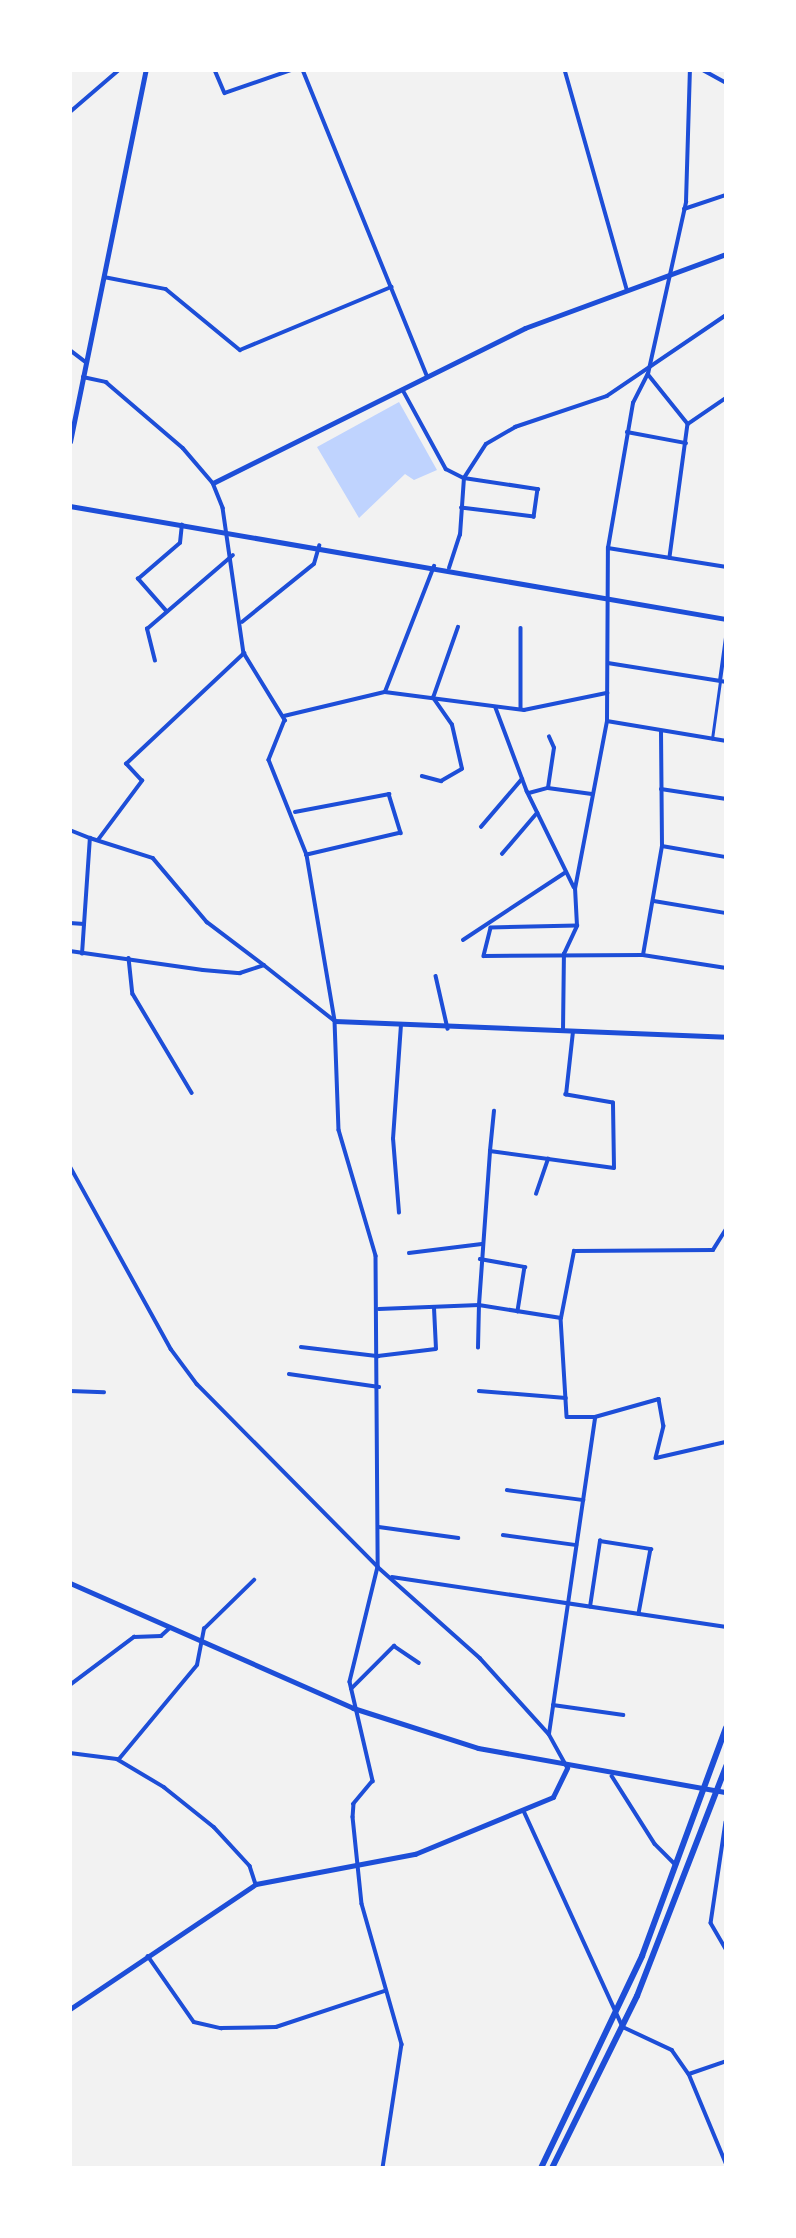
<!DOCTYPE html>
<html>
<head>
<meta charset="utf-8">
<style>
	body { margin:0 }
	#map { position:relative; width:796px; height:2238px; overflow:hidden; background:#f2f2f2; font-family:Literata,serif }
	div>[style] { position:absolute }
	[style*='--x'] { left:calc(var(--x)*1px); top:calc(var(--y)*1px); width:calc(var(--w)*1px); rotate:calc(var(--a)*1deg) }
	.water>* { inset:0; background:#bfd3fe }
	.pedestrian>* { height:2.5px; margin:-1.25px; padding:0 1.25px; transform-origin:1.25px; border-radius:1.25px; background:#1d4ed8 }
	.minor>* { height:3.5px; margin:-1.75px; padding:0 1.75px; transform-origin:1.75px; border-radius:1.75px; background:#1d4ed8 }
	.tertiary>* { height:4.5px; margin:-2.25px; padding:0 2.25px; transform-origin:2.25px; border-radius:2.25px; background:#1d4ed8 }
	.primary>* { height:5px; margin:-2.5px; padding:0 2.5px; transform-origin:2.5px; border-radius:2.5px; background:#1d4ed8 }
	.trunk>* { height:6px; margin:-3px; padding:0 3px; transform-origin:3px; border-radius:3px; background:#1d4ed8 }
	span { translate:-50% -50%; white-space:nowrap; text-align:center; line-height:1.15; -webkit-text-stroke:7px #fff; paint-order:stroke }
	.frame { position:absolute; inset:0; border:72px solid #fff; pointer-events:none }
</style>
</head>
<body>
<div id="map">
	<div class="water">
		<i style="clip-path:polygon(399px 402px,437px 470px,414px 480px,405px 474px,359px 518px,317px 447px)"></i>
	</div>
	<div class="pedestrian">
		<i style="--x:712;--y:739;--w:59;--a:-82.1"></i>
	</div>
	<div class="minor">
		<i style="--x:215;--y:70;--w:25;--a:67"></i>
		<i style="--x:225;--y:93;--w:70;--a:-19.2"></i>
		<i style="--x:303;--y:70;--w:330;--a:67.9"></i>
		<i style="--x:565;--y:70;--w:228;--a:74.2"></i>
		<i style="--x:703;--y:70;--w:26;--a:29"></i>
		<i style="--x:70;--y:112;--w:65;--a:-40.6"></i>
		<i style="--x:684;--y:209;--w:44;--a:-18.4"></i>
		<i style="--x:104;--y:277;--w:63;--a:11"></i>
		<i style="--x:166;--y:289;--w:96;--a:39.5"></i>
		<i style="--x:240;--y:350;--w:164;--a:-22.6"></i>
		<i style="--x:70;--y:350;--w:20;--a:37"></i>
		<i style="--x:648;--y:374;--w:64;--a:51.3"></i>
		<i style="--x:688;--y:424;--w:135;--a:97.7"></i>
		<i style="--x:83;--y:377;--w:24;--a:12"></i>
		<i style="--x:106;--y:382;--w:101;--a:40.6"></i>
		<i style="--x:183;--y:448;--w:46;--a:49.4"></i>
		<i style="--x:213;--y:483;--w:27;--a:68"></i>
		<i style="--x:223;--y:508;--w:147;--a:81.8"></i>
		<i style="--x:244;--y:653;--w:79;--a:58.5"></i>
		<i style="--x:285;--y:720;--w:43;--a:111.8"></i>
		<i style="--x:269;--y:760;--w:102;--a:68.2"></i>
		<i style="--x:307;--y:855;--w:168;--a:80.4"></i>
		<i style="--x:335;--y:1021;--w:109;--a:87.9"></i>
		<i style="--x:339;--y:1130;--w:131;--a:73.6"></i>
		<i style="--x:376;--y:1256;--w:311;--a:89.6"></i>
		<i style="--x:378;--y:1567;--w:118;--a:103.7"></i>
		<i style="--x:350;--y:1682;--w:102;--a:76.9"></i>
		<i style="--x:373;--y:1781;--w:30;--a:130"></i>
		<i style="--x:354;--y:1804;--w:13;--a:94"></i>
		<i style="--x:353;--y:1817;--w:87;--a:84.1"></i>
		<i style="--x:362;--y:1904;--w:146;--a:74.1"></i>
		<i style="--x:402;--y:2044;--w:125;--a:98.7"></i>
		<i style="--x:403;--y:390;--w:90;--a:61.4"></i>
		<i style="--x:446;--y:469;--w:20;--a:27"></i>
		<i style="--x:464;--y:478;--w:75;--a:8.5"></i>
		<i style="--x:538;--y:489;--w:28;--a:98"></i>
		<i style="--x:534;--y:517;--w:73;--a:-172.9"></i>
		<i style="--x:688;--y:424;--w:46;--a:-34.4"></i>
		<i style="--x:627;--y:432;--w:60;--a:10.6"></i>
		<i style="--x:608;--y:548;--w:120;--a:9.1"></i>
		<i style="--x:449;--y:568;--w:35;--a:-72"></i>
		<i style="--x:460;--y:535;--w:57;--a:-86"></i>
		<i style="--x:464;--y:478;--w:40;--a:-57.1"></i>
		<i style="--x:486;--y:444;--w:34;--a:-30"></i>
		<i style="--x:515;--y:427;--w:97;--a:-18.6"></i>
		<i style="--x:607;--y:396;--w:144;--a:-34.2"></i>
		<i style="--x:167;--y:612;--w:44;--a:-131.3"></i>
		<i style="--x:138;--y:579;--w:55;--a:-40.6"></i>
		<i style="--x:180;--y:543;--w:18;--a:-84"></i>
		<i style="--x:242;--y:622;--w:92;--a:-38.9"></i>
		<i style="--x:314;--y:564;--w:19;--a:-74"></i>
		<i style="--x:521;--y:628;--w:81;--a:90"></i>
		<i style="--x:155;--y:661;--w:33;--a:-104"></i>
		<i style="--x:147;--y:629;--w:113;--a:-40.7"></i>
		<i style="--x:608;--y:663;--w:120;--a:9.1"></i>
		<i style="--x:720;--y:681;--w:43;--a:-82.1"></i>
		<i style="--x:385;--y:692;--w:135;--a:-68.7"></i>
		<i style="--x:433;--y:698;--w:75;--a:-70.6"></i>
		<i style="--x:496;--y:708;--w:89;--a:69.5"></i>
		<i style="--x:527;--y:791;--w:107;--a:63.9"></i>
		<i style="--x:284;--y:716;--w:104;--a:-13.4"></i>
		<i style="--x:385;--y:692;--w:140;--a:7.4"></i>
		<i style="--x:524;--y:710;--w:85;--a:-11.6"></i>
		<i style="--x:607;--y:721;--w:121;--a:9.5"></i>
		<i style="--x:422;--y:776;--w:20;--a:15"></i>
		<i style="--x:441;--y:781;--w:24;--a:-30"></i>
		<i style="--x:462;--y:769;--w:45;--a:-102.8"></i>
		<i style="--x:452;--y:725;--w:33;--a:-125"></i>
		<i style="--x:548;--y:788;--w:40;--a:-81.5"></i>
		<i style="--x:554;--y:748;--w:12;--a:-114"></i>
		<i style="--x:661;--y:789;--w:66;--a:8.7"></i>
		<i style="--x:529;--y:793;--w:20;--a:-15"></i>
		<i style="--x:548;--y:788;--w:44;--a:7.8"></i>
		<i style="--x:295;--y:812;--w:96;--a:-10.8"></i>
		<i style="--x:389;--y:794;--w:41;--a:72.9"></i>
		<i style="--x:401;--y:833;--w:97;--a:166.8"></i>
		<i style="--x:481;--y:827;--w:63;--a:-49.5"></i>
		<i style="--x:70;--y:830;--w:22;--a:22"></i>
		<i style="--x:98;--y:840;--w:74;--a:-53.3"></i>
		<i style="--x:142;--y:781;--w:23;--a:-133"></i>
		<i style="--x:126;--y:764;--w:162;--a:-43.2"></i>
		<i style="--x:662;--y:846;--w:65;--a:9.8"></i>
		<i style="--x:502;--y:854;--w:54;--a:-49.5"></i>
		<i style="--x:654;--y:901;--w:73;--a:9.5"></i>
		<i style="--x:70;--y:923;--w:14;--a:4"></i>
		<i style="--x:577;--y:926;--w:86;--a:178.7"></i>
		<i style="--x:491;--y:928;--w:29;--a:104"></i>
		<i style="--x:484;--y:956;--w:159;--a:-0.4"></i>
		<i style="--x:643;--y:955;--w:84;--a:8.9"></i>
		<i style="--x:463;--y:940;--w:123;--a:-33.4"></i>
		<i style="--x:70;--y:951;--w:134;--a:8.1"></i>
		<i style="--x:203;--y:970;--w:37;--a:5"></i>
		<i style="--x:240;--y:973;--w:25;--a:-18"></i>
		<i style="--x:264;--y:965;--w:90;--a:38.3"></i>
		<i style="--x:82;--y:954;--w:116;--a:-86.1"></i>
		<i style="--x:90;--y:838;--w:66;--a:17.6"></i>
		<i style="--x:153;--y:858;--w:84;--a:49.8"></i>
		<i style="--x:207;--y:922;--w:71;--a:37"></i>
		<i style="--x:643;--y:955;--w:111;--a:-80.1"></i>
		<i style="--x:662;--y:846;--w:114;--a:-90.5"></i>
		<i style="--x:129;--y:958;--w:36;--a:84"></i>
		<i style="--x:133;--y:994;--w:115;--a:59.2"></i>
		<i style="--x:436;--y:976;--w:54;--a:77.2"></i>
		<i style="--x:563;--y:1031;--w:77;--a:-89.3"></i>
		<i style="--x:564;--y:954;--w:31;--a:-65"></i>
		<i style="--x:577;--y:926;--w:37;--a:-93"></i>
		<i style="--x:575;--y:889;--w:171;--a:-79.2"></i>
		<i style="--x:607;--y:721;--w:173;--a:-89.7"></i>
		<i style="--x:608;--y:548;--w:147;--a:-80.2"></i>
		<i style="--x:633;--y:403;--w:33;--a:-63"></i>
		<i style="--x:648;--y:374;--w:176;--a:-77.5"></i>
		<i style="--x:686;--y:202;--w:132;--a:-88.3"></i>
		<i style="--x:490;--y:1151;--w:40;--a:-84.3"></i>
		<i style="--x:70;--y:1166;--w:209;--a:61.1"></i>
		<i style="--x:171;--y:1349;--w:44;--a:53.4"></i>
		<i style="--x:197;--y:1384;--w:257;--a:45.3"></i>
		<i style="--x:378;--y:1567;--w:137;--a:41.7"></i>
		<i style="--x:480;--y:1658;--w:103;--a:47.8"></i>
		<i style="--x:549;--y:1734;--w:37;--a:61"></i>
		<i style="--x:536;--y:1194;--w:37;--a:-71"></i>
		<i style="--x:399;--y:1213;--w:74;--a:-94.6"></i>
		<i style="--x:393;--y:1139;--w:113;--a:-86"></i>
		<i style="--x:409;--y:1253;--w:73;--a:-7.1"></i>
		<i style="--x:480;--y:1259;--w:46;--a:10.1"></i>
		<i style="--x:525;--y:1267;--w:45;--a:99"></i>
		<i style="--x:379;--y:1309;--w:100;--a:-2.3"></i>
		<i style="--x:479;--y:1305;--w:154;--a:-85.9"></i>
		<i style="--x:490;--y:1151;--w:125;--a:7.8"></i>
		<i style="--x:614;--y:1168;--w:65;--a:-90.9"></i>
		<i style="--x:613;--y:1103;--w:48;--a:-170.3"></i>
		<i style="--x:566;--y:1095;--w:63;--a:-83.7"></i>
		<i style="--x:561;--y:1318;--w:99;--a:86.5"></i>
		<i style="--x:567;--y:1417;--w:28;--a:0"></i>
		<i style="--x:595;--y:1417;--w:66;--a:-15.7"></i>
		<i style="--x:659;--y:1399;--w:27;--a:80"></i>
		<i style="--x:664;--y:1426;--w:33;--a:104"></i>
		<i style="--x:656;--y:1458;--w:72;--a:-12.9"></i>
		<i style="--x:301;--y:1347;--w:78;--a:6.7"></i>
		<i style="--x:378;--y:1356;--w:58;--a:-6.9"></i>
		<i style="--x:436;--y:1349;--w:41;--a:-92.8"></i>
		<i style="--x:478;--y:1348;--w:43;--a:-88.7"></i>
		<i style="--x:479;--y:1305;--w:83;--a:9"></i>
		<i style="--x:561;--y:1318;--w:68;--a:-79"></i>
		<i style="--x:574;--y:1251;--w:139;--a:-0.4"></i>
		<i style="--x:713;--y:1250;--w:25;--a:-58"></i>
		<i style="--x:289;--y:1374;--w:91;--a:8.2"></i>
		<i style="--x:70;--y:1391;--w:34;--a:2"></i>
		<i style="--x:479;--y:1391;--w:87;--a:4.6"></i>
		<i style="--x:507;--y:1490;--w:77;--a:7.5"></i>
		<i style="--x:379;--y:1527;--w:80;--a:7.9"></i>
		<i style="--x:503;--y:1535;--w:74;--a:7.8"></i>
		<i style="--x:392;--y:1577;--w:338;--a:8.5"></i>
		<i style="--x:590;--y:1607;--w:67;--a:-81.4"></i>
		<i style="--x:600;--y:1541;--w:52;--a:8.9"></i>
		<i style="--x:651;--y:1549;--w:66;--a:100.5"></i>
		<i style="--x:70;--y:1685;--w:80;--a:-36.9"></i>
		<i style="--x:134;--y:1637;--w:27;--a:-2"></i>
		<i style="--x:161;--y:1636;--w:12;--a:-42"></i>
		<i style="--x:351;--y:1689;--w:61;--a:-45"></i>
		<i style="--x:394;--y:1646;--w:30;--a:34"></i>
		<i style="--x:553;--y:1705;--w:71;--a:8.1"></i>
		<i style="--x:549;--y:1734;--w:319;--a:-81.7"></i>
		<i style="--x:70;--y:1753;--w:47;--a:7.3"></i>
		<i style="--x:117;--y:1759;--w:55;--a:30.8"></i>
		<i style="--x:164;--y:1787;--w:64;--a:38.7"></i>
		<i style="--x:214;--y:1827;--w:53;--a:47.3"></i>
		<i style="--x:250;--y:1866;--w:19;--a:72"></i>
		<i style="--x:119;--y:1759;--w:122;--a:-50.3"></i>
		<i style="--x:197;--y:1665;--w:37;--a:-79"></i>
		<i style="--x:204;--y:1629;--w:70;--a:-44.4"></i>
		<i style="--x:612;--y:1776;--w:80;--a:57.7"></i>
		<i style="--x:655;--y:1844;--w:30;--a:45"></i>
		<i style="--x:524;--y:1811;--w:238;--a:65.4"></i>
		<i style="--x:623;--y:2027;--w:54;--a:25.1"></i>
		<i style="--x:672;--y:2050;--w:29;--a:55"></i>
		<i style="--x:689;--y:2074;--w:96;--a:67.4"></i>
		<i style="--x:726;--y:1822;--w:102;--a:98.4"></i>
		<i style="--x:711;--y:1923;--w:30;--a:60"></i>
		<i style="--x:148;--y:1956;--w:80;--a:55.1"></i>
		<i style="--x:194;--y:2022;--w:28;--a:13"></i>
		<i style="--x:221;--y:2028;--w:55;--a:-1"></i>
		<i style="--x:276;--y:2027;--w:115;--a:-18.3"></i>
		<i style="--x:689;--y:2074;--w:39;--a:-19"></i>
	</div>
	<div class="tertiary">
		<i style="--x:70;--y:442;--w:380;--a:-78.5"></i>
		<i style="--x:213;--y:483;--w:348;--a:-26.4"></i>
		<i style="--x:525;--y:328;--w:214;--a:-20.2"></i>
		<i style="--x:70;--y:506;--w:666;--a:9.77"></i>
		<i style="--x:335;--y:1021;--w:391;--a:2.3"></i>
		<i style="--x:70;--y:2009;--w:224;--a:-33.9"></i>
		<i style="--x:256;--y:1884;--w:162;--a:-10.7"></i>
		<i style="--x:415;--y:1854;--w:149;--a:-22.4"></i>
		<i style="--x:553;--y:1797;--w:32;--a:-64"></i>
	</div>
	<div class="primary">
		<i style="--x:70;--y:1583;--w:309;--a:23.8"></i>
		<i style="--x:353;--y:1708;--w:131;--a:17.7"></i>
		<i style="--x:478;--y:1748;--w:252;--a:10.1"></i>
	</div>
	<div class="trunk">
		<i style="--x:541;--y:2168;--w:235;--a:-64.5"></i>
		<i style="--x:642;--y:1956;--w:243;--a:-69.8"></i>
		<i style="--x:552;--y:2168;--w:192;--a:-63.7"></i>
		<i style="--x:637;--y:1996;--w:247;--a:-68.8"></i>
	</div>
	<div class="frame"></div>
</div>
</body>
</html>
